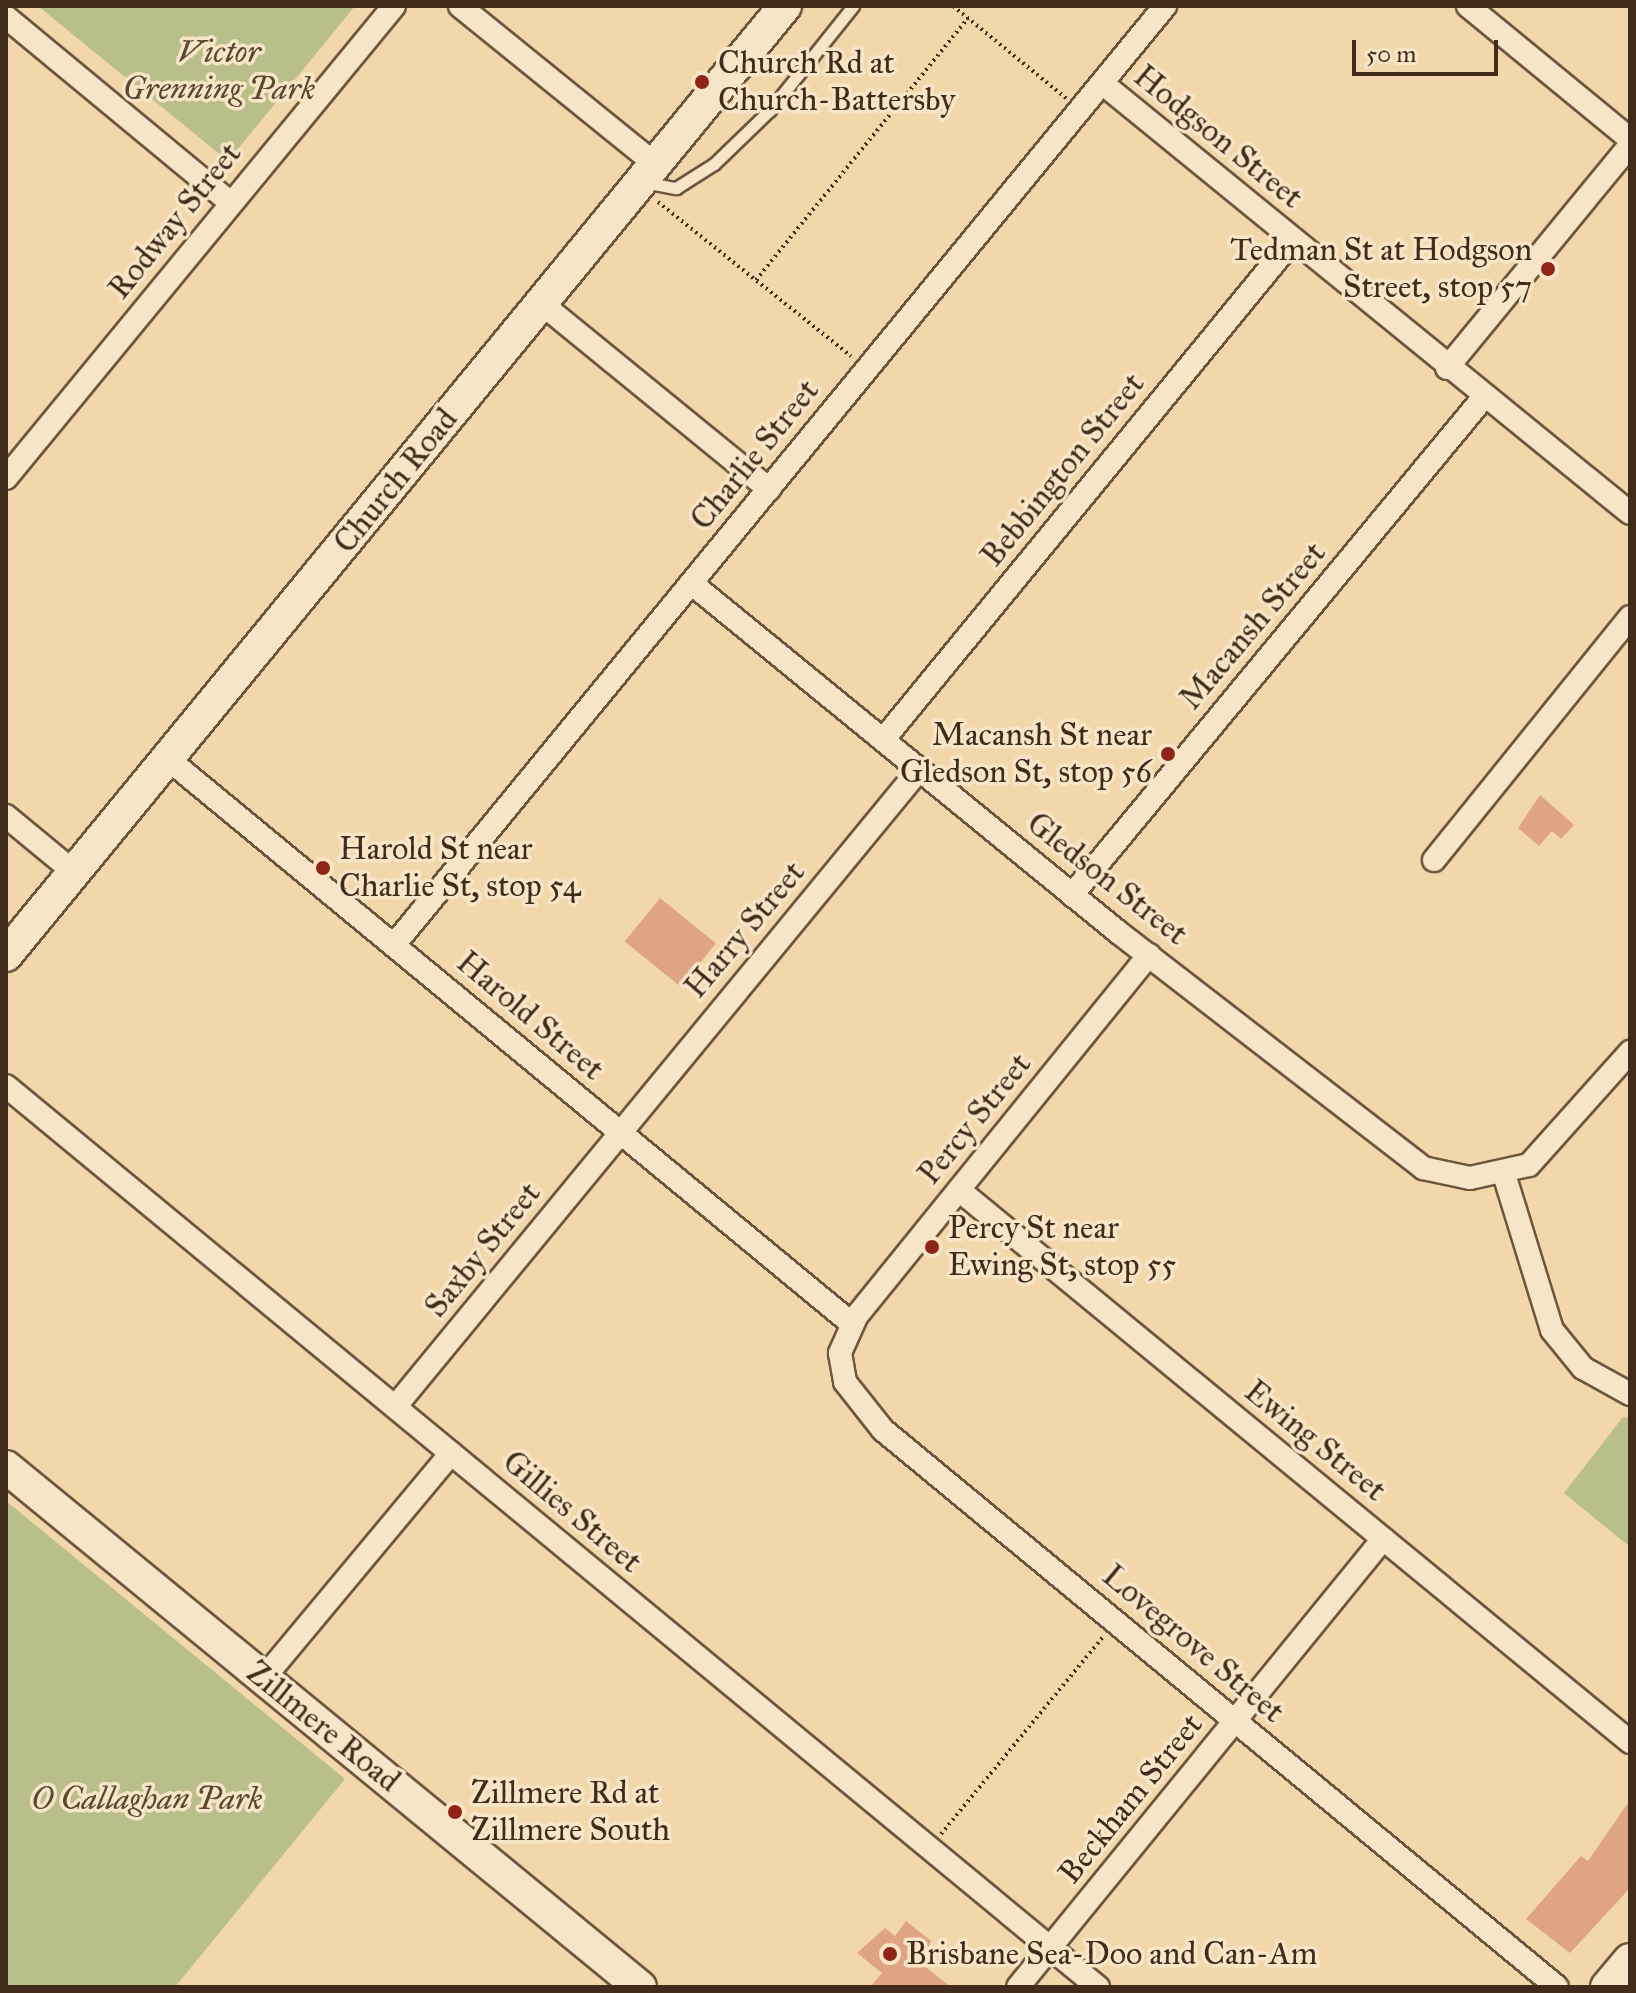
<!DOCTYPE html>
<html>
<head>
<meta charset="utf-8">
<style>
	body { margin:0 }
	#map { position:relative; width:1636px; height:1993px; overflow:hidden; background:#f2d7ab; font-family:"IM FELL Great Primer",serif }
	div>[style] { position:absolute }
	[style*='--x'] { left:calc(var(--x)*1px); top:calc(var(--y)*1px); width:calc(var(--w)*1px); rotate:calc(var(--a)*1deg) }
	.green>* { inset:0; background:#b8bf8b }
	.building>* { inset:0; background:#dfa483; transform-origin:0 0 }
	.path>* { height:4px; margin-top:-2px; transform-origin:0; background:repeating-linear-gradient(90deg,#412b1a 0 2px,transparent 0 6px) }
	.roads { filter:drop-shadow(2px 0 #6d563e) drop-shadow(-2px 0 #6d563e) drop-shadow(0 2px #6d563e) drop-shadow(0 -2px #6d563e) }
	.lane>* { height:11px; margin:-5.5px; padding:0 5.5px; transform-origin:5.5px; border-radius:5.5px; background:#f7e5c8 }
	.street>* { height:22px; margin:-11px; padding:0 11px; transform-origin:11px; border-radius:11px; background:#f7e5c8 }
	.secondary>* { height:32px; margin:-16px; padding:0 16px; transform-origin:16px; border-radius:16px; background:#f7e5c8 }
	.dots>* { width:22px; height:22px; translate:-50% -50%; box-sizing:border-box; border:4px solid #f7e5c8; border-radius:50% }
	span { translate:-50% -50%; white-space:nowrap; text-align:center; line-height:1.15; -webkit-text-stroke:7px #f7e5c8; paint-order:stroke }
	.park-label { font-size:32px; color:#594931; font-style:italic }
	.poi-label { font-size:32px; color:#412b1a }
	.left { translate:0 -50%; text-align:left }
	.right { translate:-100% -50%; text-align:right }
	.street-label { font-size:32px; color:#412b1a }
	.frame { position:absolute; inset:0; border:8px solid #412b1a; pointer-events:none }
	.scale { position:absolute; left:1352px; top:40px; width:146px; height:36px; box-sizing:border-box; border:4px solid #412b1a; border-top:0; padding-left:10px; font-size:24px; line-height:28px; white-space:nowrap; color:#412b1a; -webkit-text-stroke:6px #f7e5c8; paint-order:stroke }
</style>
</head>
<body>
<div id="map">
	<div class="green">
		<i style="clip-path:polygon(38px 6px,355px 6px,228px 161px)"></i>
		<i style="clip-path:polygon(1623px 1417px,1630px 1418px,1630px 1547px,1564px 1493px)"></i>
		<i style="clip-path:polygon(6px 1501px,345px 1779px,175px 1987px,6px 1987px)"></i>
	</div>
	<div class="building">
		<i style="clip-path:polygon(1540px 795px,1574px 825px,1561px 839px,1552px 831px,1539px 846px,1518px 828px)"></i>
		<i style="left:660px;top:898px;width:72px;height:56px;rotate:39deg"></i>
		<i style="clip-path:polygon(1630px 1800px,1630px 1888px,1570px 1953px,1526px 1919px,1581px 1856px,1588px 1861px)"></i>
		<i style="clip-path:polygon(906px 1921px,931px 1941px,922px 1964px,951px 1987px,870px 1987px,882px 1973px,857px 1953px,885px 1928px,895px 1936px)"></i>
	</div>
	<div class="path">
		<i style="--x:953;--y:6;--w:146;--a:39.2"></i>
		<i style="--x:658;--y:202;--w:247;--a:38.6"></i>
		<i style="--x:756;--y:280;--w:337;--a:-51"></i>
		<i style="--x:941;--y:1834;--w:255;--a:-50.6"></i>
	</div>
	<div class="roads">
		<div class="lane">
			<i style="--x:644;--y:182;--w:33;--a:11"></i>
			<i style="--x:676;--y:188;--w:45;--a:-32.3"></i>
			<i style="--x:714;--y:164;--w:78;--a:-44"></i>
			<i style="--x:770;--y:110;--w:133;--a:-51.4"></i>
		</div>
		<div class="street">
			<i style="--x:460;--y:6;--w:252;--a:39"></i>
			<i style="--x:1468;--y:6;--w:210;--a:39.4"></i>
			<i style="--x:6;--y:17;--w:292;--a:39.6"></i>
			<i style="--x:1102;--y:83;--w:681;--a:39.16"></i>
			<i style="--x:542;--y:304;--w:293;--a:39.2"></i>
			<i style="--x:1447;--y:368;--w:288;--a:-50.6"></i>
			<i style="--x:6;--y:478;--w:611;--a:-50.58"></i>
			<i style="--x:691;--y:583;--w:551;--a:39.26"></i>
			<i style="--x:1118;--y:932;--w:386;--a:37.7"></i>
			<i style="--x:1423;--y:1168;--w:48;--a:12"></i>
			<i style="--x:1470;--y:1178;--w:60;--a:-12.4"></i>
			<i style="--x:1529;--y:1165;--w:152;--a:-48.2"></i>
			<i style="--x:883;--y:740;--w:647;--a:-50.65"></i>
			<i style="--x:168;--y:759;--w:886;--a:39.55"></i>
			<i style="--x:6;--y:816;--w:88;--a:39.5"></i>
			<i style="--x:1434;--y:860;--w:312;--a:-51.1"></i>
			<i style="--x:1072;--y:895;--w:646;--a:-50.4"></i>
			<i style="--x:394;--y:945;--w:1215;--a:-50.61"></i>
			<i style="--x:1149;--y:955;--w:464;--a:129"></i>
			<i style="--x:857;--y:1315;--w:42;--a:114.1"></i>
			<i style="--x:840;--y:1353;--w:29;--a:80"></i>
			<i style="--x:845;--y:1382;--w:61;--a:51.6"></i>
			<i style="--x:883;--y:1430;--w:874;--a:39.57"></i>
			<i style="--x:6;--y:1086;--w:1416;--a:39.53"></i>
			<i style="--x:1504;--y:1174;--w:163;--a:72.9"></i>
			<i style="--x:1552;--y:1330;--w:49;--a:50.8"></i>
			<i style="--x:1583;--y:1368;--w:54;--a:29"></i>
			<i style="--x:959;--y:1190;--w:869;--a:39.44"></i>
			<i style="--x:395;--y:1407;--w:825;--a:-50.56"></i>
			<i style="--x:263;--y:1679;--w:294;--a:-50.2"></i>
			<i style="--x:1018;--y:1987;--w:578;--a:-50.83"></i>
		</div>
		<div class="secondary">
			<i style="--x:6;--y:955;--w:1228;--a:-50.62"></i>
			<i style="--x:6;--y:1467;--w:820;--a:39.36"></i>
			<i style="--x:1607;--y:1987;--w:35;--a:-50"></i>
		</div>
	</div>
	<div class="dots">
		<i style="left:702px;top:82px;background:#8f2418"></i>
		<i style="left:1548px;top:269px;background:#8f2418"></i>
		<i style="left:1168px;top:754px;background:#8f2418"></i>
		<i style="left:323px;top:868px;background:#8f2418"></i>
		<i style="left:932px;top:1247px;background:#8f2418"></i>
		<i style="left:455px;top:1812px;background:#8f2418"></i>
		<i style="left:890px;top:1954px;background:#8f2418"></i>
	</div>
	<div class="park-label">
		<span style="left:219px;top:71px">Victor<br>Grenning Park</span>
		<span style="left:147px;top:1799px">O Callaghan Park</span>
	</div>
	<div class="poi-label">
		<span class="left" style="left:718px;top:82px">Church Rd at<br>Church-Battersby</span>
		<span class="right" style="left:1532px;top:269px">Tedman St at Hodgson<br>Street, stop 57</span>
		<span class="right" style="left:1152px;top:754px">Macansh St near<br>Gledson St, stop 56</span>
		<span class="left" style="left:339px;top:868px">Harold St near<br>Charlie St, stop 54</span>
		<span class="left" style="left:948px;top:1247px">Percy St near<br>Ewing St, stop 55</span>
		<span class="left" style="left:471px;top:1812px">Zillmere Rd at<br>Zillmere South</span>
		<span class="left" style="left:906px;top:1954px">Brisbane Sea-Doo and Can-Am</span>
	</div>
	<div class="street-label">
		<span style="left:1218px;top:137px;rotate:39deg">Hodgson Street</span>
		<span style="left:175px;top:221px;rotate:-51deg">Rodway Street</span>
		<span style="left:755px;top:455px;rotate:-51deg">Charlie Street</span>
		<span style="left:1063px;top:470px;rotate:-51deg">Bebbington Street</span>
		<span style="left:396px;top:481px;rotate:-51deg">Church Road</span>
		<span style="left:1253px;top:626px;rotate:-50deg">Macansh Street</span>
		<span style="left:1107px;top:879px;rotate:38deg">Gledson Street</span>
		<span style="left:745px;top:930px;rotate:-50deg">Harry Street</span>
		<span style="left:530px;top:1016px;rotate:40deg">Harold Street</span>
		<span style="left:975px;top:1119px;rotate:-51deg">Percy Street</span>
		<span style="left:483px;top:1250px;rotate:-51deg">Saxby Street</span>
		<span style="left:1315px;top:1441px;rotate:39deg">Ewing Street</span>
		<span style="left:572px;top:1512px;rotate:40deg">Gillies Street</span>
		<span style="left:1193px;top:1644px;rotate:40deg">Lovegrove Street</span>
		<span style="left:323px;top:1727px;rotate:39deg">Zillmere Road</span>
		<span style="left:1131px;top:1799px;rotate:-51deg">Beckham Street</span>
	</div>
	<div class="frame"></div>
	<div class="scale">50 m</div>
</div>
</body>
</html>
